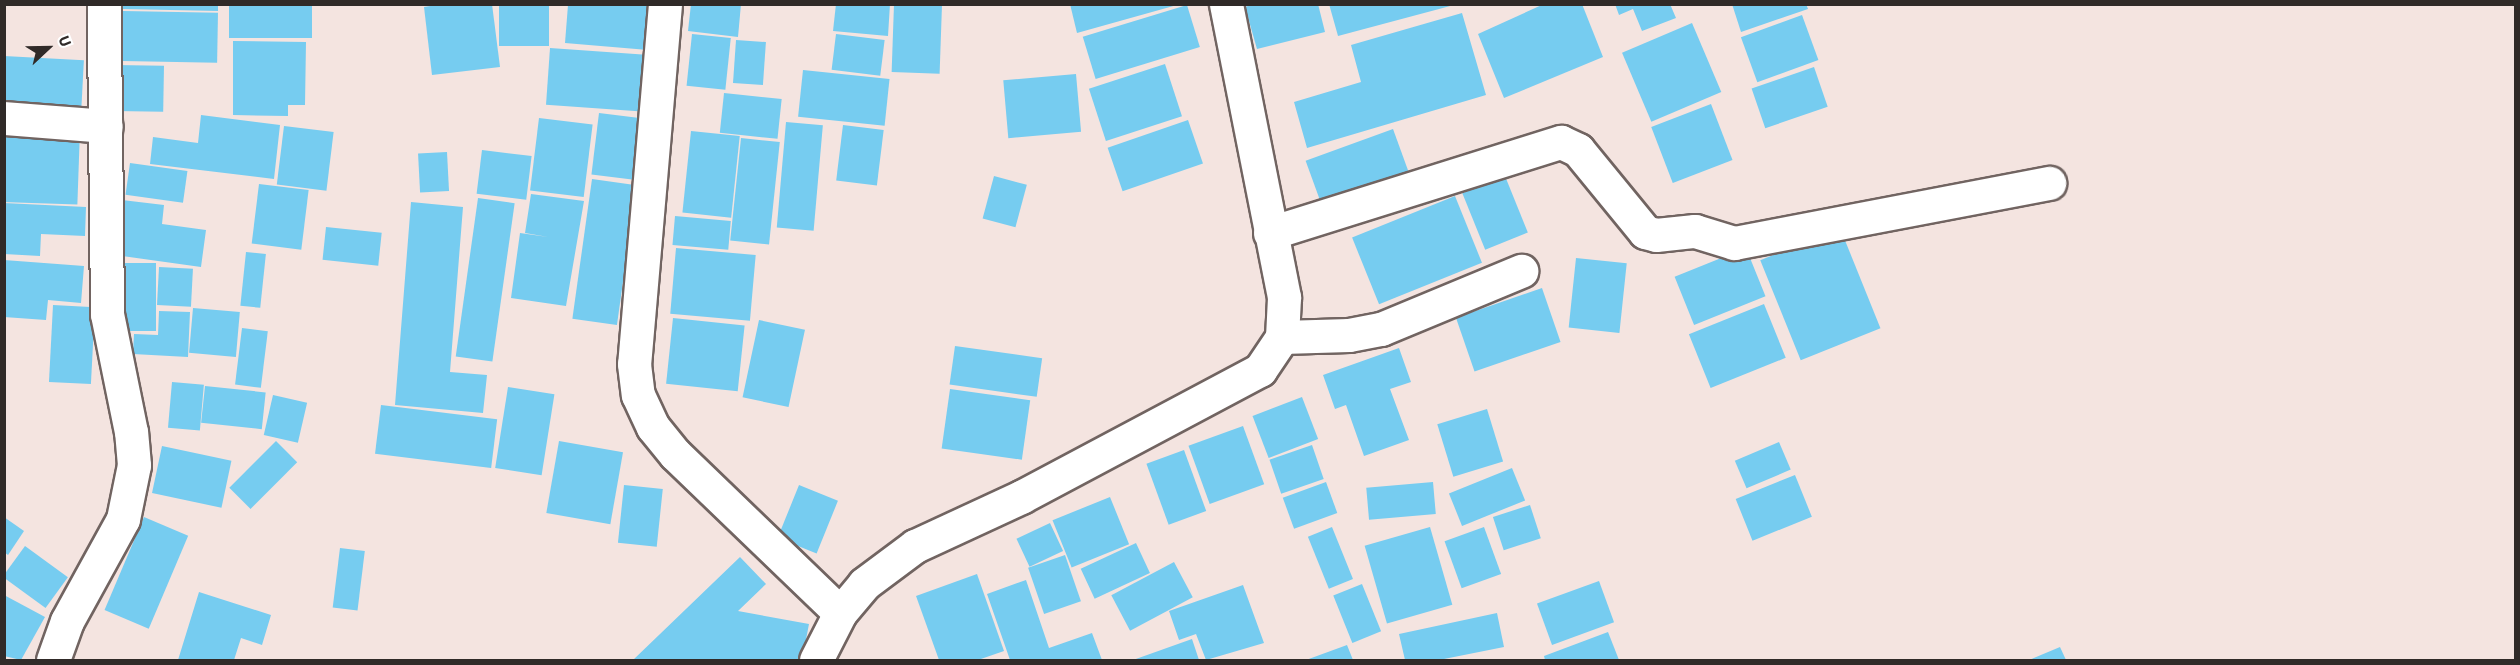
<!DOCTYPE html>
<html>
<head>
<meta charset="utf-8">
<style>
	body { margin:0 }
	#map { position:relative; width:2520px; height:665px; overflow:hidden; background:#f4e4e0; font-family:"Source Sans 3",sans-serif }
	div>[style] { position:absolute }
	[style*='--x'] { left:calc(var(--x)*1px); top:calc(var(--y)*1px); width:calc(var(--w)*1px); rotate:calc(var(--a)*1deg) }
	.building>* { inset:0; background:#76ccf0; transform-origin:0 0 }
	.roads { filter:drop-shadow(2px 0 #716461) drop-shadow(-2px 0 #716461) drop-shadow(0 2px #716461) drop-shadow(0 -2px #716461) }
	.minor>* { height:33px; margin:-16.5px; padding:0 16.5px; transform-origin:16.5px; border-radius:16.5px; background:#fff }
	.tertiary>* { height:33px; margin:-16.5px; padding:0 16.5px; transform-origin:16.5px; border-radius:16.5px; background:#fff }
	span { translate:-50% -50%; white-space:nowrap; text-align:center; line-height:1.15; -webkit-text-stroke:4.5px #fff; paint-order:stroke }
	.frame { position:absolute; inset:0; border:6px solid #302a28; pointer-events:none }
	.north { position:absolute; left:18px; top:18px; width:60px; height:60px; -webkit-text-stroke:4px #fff; paint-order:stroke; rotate:68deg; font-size:16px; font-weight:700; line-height:24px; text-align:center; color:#302a28 }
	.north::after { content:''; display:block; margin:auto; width:21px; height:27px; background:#302a28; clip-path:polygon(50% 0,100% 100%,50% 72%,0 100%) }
</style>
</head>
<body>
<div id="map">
	<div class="building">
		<i style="clip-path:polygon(123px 4px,218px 4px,218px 11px,123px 9px)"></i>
		<i style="left:229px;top:4px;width:83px;height:34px"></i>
		<i style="clip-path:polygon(443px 4px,492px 4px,500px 67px,432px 75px,424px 7px)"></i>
		<i style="left:499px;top:4px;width:50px;height:42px"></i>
		<i style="clip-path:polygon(691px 4px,741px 4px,738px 37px,688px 31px)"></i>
		<i style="clip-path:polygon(836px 4px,890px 4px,888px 36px,833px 31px)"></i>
		<i style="left:894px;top:4px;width:48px;height:68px;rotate:2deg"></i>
		<i style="clip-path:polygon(1070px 4px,1177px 4px,1177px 5px,1077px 33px)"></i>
		<i style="clip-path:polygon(1254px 4px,1318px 4px,1325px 32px,1257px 49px,1245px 7px)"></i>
		<i style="clip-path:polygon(1329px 4px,1454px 4px,1454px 5px,1338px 36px)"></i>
		<i style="clip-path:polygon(1544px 4px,1582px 4px,1603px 57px,1504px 98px,1478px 34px)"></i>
		<i style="clip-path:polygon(1615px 4px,1670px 4px,1676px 18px,1642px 31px,1633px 9px,1619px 15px)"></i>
		<i style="clip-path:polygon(1732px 4px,1806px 4px,1808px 9px,1741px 32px)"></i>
		<i style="clip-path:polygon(568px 5px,651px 5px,648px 50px,565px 43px)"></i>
		<i style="left:1187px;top:5px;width:44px;height:109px;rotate:73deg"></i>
		<i style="left:123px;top:11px;width:95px;height:50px;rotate:1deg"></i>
		<i style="clip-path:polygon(1462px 13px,1486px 95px,1307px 148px,1294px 102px,1361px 82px,1351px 45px)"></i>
		<i style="left:1802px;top:15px;width:48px;height:65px;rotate:70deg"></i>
		<i style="left:1692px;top:23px;width:75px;height:76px;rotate:67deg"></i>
		<i style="left:692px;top:34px;width:39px;height:52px;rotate:6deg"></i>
		<i style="left:836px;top:34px;width:49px;height:36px;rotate:7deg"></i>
		<i style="left:736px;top:40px;width:30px;height:43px;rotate:4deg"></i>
		<i style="clip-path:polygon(233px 41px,306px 42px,305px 105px,288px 105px,288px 116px,233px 115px)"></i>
		<i style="left:550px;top:48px;width:96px;height:57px;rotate:4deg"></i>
		<i style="left:4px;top:56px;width:80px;height:53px;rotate:3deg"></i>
		<i style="left:1165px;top:64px;width:55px;height:80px;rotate:72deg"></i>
		<i style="left:115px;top:65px;width:49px;height:46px;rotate:1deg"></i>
		<i style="left:1814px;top:67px;width:42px;height:66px;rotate:71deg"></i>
		<i style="left:803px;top:70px;width:87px;height:47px;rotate:6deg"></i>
		<i style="left:1076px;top:74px;width:58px;height:73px;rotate:85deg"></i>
		<i style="left:724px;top:93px;width:58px;height:40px;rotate:6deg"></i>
		<i style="left:1711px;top:104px;width:60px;height:64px;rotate:69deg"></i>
		<i style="left:599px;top:113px;width:49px;height:62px;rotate:7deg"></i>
		<i style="clip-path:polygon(201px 115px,280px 125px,274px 179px,150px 164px,153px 137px,198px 143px)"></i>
		<i style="left:539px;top:118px;width:54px;height:73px;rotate:7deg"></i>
		<i style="left:1188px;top:120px;width:46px;height:85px;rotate:71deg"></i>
		<i style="left:786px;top:122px;width:37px;height:106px;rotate:5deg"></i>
		<i style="left:843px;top:125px;width:41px;height:56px;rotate:7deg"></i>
		<i style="left:284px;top:126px;width:50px;height:59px;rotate:7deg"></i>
		<i style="left:4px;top:128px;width:76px;height:74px;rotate:2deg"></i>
		<i style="left:1393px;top:129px;width:51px;height:93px;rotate:70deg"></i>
		<i style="left:691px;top:131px;width:49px;height:82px;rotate:6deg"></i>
		<i style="left:741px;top:138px;width:39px;height:103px;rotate:6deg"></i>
		<i style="left:482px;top:150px;width:50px;height:44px;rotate:7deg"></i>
		<i style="left:447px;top:152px;width:39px;height:29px;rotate:87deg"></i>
		<i style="left:130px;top:163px;width:58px;height:32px;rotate:8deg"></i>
		<i style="left:994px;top:176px;width:34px;height:44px;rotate:15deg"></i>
		<i style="left:1505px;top:176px;width:61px;height:46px;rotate:68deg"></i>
		<i style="left:592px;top:179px;width:45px;height:141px;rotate:8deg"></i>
		<i style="left:259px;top:184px;width:50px;height:60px;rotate:7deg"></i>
		<i style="clip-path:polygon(531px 194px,584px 201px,566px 306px,511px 298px,520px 233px,548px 237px,525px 233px)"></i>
		<i style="left:1455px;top:196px;width:72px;height:111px;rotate:68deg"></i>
		<i style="left:478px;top:198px;width:37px;height:160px;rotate:8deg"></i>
		<i style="clip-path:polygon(122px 200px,164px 205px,162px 224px,206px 230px,201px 267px,115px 255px)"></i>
		<i style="clip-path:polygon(411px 202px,463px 207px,450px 372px,487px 375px,483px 413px,395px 405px)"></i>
		<i style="clip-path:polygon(4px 203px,86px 207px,85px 236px,41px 234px,40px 256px,4px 254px)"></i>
		<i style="left:675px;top:216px;width:56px;height:29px;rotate:5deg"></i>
		<i style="left:326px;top:227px;width:56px;height:33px;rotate:6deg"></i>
		<i style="left:1840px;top:228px;width:108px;height:86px;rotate:68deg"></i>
		<i style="left:676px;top:248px;width:80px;height:66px;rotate:5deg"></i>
		<i style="left:1746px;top:248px;width:52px;height:77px;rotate:68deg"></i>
		<i style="left:246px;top:252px;width:20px;height:54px;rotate:6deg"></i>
		<i style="left:1576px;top:258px;width:51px;height:70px;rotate:6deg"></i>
		<i style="clip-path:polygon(4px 260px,84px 266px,81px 303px,48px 300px,46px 320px,4px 317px)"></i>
		<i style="left:121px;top:263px;width:35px;height:68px"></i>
		<i style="left:159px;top:267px;width:34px;height:38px;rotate:3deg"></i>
		<i style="left:1542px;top:288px;width:57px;height:91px;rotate:71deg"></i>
		<i style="left:1764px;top:304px;width:58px;height:81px;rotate:68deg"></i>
		<i style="left:53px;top:305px;width:42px;height:77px;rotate:3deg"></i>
		<i style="left:193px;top:308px;width:47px;height:45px;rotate:5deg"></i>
		<i style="clip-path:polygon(159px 311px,190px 312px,188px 357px,133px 354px,134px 334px,158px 335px)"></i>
		<i style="left:673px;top:318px;width:72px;height:66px;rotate:6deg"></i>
		<i style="left:759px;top:320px;width:47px;height:79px;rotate:12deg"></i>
		<i style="left:242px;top:328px;width:26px;height:57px;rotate:7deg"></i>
		<i style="left:955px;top:346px;width:88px;height:39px;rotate:8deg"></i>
		<i style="clip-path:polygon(1399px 348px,1411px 382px,1390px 389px,1409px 440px,1364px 456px,1346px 405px,1335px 409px,1323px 375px)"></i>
		<i style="left:172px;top:382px;width:32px;height:46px;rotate:5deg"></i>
		<i style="left:205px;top:386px;width:61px;height:37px;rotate:6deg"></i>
		<i style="left:508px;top:387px;width:47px;height:82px;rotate:9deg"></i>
		<i style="left:950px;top:389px;width:81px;height:60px;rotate:8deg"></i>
		<i style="left:273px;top:395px;width:35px;height:41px;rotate:13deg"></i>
		<i style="left:1302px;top:397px;width:45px;height:53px;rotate:69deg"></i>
		<i style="left:381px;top:405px;width:117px;height:49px;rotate:7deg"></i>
		<i style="left:1487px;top:409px;width:55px;height:52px;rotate:73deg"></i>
		<i style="left:1243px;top:426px;width:62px;height:58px;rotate:70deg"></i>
		<i style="left:276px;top:441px;width:30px;height:66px;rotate:45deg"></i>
		<i style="left:559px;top:441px;width:65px;height:73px;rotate:10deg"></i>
		<i style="left:1779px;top:442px;width:30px;height:48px;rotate:67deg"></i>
		<i style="left:1312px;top:445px;width:36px;height:45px;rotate:71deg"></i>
		<i style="left:162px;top:446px;width:71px;height:48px;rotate:12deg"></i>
		<i style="left:1184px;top:450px;width:65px;height:40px;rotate:70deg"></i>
		<i style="left:1512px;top:468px;width:35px;height:68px;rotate:68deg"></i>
		<i style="left:1795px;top:475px;width:45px;height:64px;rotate:68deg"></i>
		<i style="left:1326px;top:482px;width:33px;height:46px;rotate:70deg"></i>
		<i style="left:1433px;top:482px;width:32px;height:67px;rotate:85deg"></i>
		<i style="left:624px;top:485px;width:39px;height:58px;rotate:6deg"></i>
		<i style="left:799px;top:485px;width:42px;height:57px;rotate:22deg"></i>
		<i style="left:1110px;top:497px;width:51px;height:62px;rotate:68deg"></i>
		<i style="left:1530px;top:505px;width:35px;height:39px;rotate:72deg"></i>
		<i style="clip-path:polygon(4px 517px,24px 531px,8px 555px,4px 552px)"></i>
		<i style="left:144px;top:517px;width:48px;height:101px;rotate:23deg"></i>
		<i style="left:1050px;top:523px;width:31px;height:37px;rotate:65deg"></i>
		<i style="left:1332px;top:527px;width:56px;height:26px;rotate:68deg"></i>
		<i style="left:1430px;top:527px;width:81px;height:68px;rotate:74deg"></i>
		<i style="left:1484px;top:527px;width:50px;height:42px;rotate:70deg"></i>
		<i style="left:1136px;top:543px;width:33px;height:61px;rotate:65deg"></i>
		<i style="left:25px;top:546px;width:53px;height:38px;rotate:36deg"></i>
		<i style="left:340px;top:548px;width:25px;height:60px;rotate:7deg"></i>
		<i style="left:1065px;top:555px;width:49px;height:39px;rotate:71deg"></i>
		<i style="clip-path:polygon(740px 557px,766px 584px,738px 611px,809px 624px,802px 660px,633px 660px)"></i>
		<i style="left:1174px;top:562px;width:40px;height:71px;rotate:62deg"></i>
		<i style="clip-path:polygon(977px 574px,1004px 651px,978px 660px,939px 660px,916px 596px)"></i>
		<i style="clip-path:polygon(1026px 580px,1049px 648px,1092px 633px,1102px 660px,1010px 660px,987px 594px)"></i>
		<i style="left:1599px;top:581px;width:44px;height:66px;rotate:70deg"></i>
		<i style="left:1362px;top:584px;width:51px;height:31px;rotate:68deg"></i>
		<i style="clip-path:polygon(1243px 585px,1264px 643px,1206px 660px,1196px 634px,1179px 640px,1169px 611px)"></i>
		<i style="clip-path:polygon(199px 592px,271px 615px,262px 645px,241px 638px,234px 660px,178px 660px)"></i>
		<i style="clip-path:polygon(4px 595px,45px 617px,21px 660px,4px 656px)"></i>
		<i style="clip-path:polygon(1497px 613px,1504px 647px,1439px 660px,1405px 660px,1399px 634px)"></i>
		<i style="clip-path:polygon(1608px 632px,1619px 660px,1545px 660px,1544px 656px)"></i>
		<i style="clip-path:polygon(1192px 639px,1199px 660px,1133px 660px)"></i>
		<i style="clip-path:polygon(1347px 645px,1353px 660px,1306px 660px)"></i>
		<i style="clip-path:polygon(2060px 647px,2066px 660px,2029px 660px)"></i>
	</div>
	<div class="roads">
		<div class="minor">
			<i style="--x:665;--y:4;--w:361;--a:94.9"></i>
			<i style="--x:634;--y:364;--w:31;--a:83"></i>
			<i style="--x:638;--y:395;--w:35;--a:65"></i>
			<i style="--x:653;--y:427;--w:35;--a:51"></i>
			<i style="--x:675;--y:454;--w:229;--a:43.9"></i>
			<i style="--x:4;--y:118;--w:102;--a:4.5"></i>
			<i style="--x:1270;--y:233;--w:305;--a:-17.4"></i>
			<i style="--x:1561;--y:142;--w:19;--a:25"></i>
			<i style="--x:1578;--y:150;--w:106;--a:50.7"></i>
			<i style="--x:1645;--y:232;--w:11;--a:15"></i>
			<i style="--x:1656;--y:235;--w:39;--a:-6"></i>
			<i style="--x:1695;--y:231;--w:41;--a:17.1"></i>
			<i style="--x:1734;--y:243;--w:321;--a:-10.8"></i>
			<i style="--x:1282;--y:337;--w:67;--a:-1.7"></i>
			<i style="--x:1349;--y:335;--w:33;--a:-11"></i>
			<i style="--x:1381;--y:329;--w:152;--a:-22.5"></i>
			<i style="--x:53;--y:660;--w:41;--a:-70.3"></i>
			<i style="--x:67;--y:621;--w:116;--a:-61.2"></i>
			<i style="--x:123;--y:519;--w:55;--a:-78.5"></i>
			<i style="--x:134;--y:465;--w:33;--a:-95"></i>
			<i style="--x:131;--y:432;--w:120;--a:-101.5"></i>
			<i style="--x:107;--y:314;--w:310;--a:-90.6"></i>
		</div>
		<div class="tertiary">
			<i style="--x:816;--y:660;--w:53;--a:-62.9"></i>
			<i style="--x:840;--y:613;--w:38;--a:-50"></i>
			<i style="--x:864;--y:584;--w:64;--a:-36.7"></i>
			<i style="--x:915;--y:546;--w:117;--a:-24.8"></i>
			<i style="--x:1021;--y:497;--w:271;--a:-28"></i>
			<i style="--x:1260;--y:370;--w:40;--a:-56"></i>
			<i style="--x:1282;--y:337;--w:40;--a:-87.1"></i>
			<i style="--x:1284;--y:297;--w:299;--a:-101.2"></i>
		</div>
	</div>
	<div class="frame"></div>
	<div class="north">U</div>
</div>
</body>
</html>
